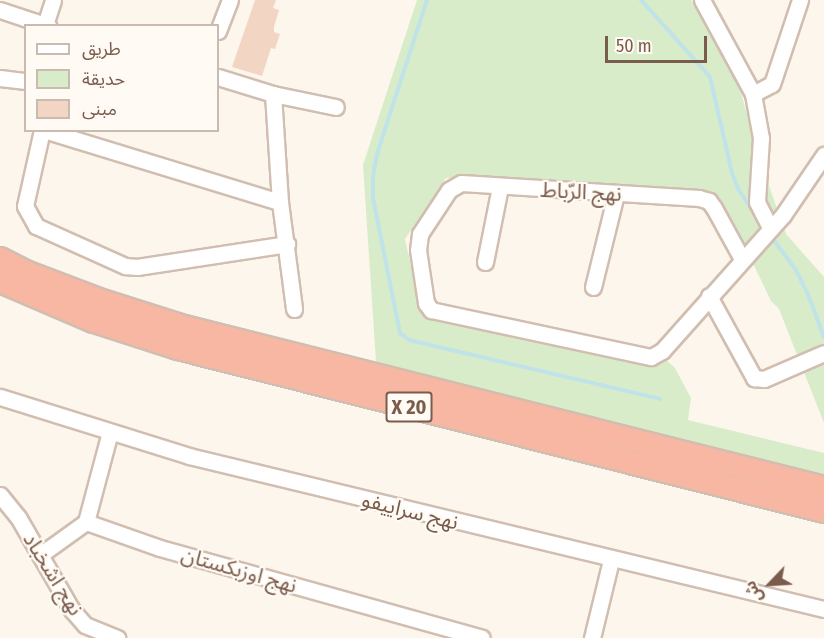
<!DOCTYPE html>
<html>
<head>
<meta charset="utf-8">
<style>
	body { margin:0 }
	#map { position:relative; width:824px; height:638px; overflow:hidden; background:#fdf6ec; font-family:"Fira Sans Condensed","Noto Sans Arabic",sans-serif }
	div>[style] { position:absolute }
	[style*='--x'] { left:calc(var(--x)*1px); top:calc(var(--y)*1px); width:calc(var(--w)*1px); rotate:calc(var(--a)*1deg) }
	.green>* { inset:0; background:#d8ecc9 }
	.stream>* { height:4px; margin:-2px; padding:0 2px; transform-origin:2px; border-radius:2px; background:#bfe3e8 }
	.building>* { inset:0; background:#f3d5c3 }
	.roads { filter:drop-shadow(2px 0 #d1beb0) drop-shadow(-2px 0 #d1beb0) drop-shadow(0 2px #d1beb0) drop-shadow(0 -2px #d1beb0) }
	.minor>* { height:15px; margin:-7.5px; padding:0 7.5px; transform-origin:7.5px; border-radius:7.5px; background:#fff }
	.highway>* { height:22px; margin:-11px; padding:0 11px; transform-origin:11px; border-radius:11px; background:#f7b7a3 }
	span { translate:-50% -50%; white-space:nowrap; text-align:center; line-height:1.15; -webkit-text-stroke:4.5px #fffaf3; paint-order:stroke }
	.shield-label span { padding:2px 4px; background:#fffaf3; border:2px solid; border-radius:4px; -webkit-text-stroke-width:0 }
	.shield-label { font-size:20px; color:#7a5c4d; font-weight:700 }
	.street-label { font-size:21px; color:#7a5c4d }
	.legend { position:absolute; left:24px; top:24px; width:195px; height:108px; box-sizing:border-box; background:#fffaf3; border:2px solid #cabbb1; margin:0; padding:8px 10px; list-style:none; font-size:18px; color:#7a5c4d }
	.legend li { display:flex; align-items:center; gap:12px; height:30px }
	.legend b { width:30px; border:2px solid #cabbb1 }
	.north { position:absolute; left:740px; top:554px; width:60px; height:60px; -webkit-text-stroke:4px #fffaf3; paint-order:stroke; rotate:245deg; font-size:16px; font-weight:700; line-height:24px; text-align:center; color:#7a5c4d }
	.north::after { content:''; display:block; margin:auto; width:21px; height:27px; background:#7a5c4d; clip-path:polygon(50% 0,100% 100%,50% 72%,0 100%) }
	.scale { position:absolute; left:605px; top:36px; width:102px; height:27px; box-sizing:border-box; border:3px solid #7a5c4d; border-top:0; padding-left:8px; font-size:18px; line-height:21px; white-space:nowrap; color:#7a5c4d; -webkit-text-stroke:4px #fffaf3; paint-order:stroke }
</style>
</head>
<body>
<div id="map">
	<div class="green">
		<i style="clip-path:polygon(417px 0,691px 0,701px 8px,739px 86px,761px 163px,786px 234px,824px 277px,824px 423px,779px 309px,771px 301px,750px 257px,712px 194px,446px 178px,405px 239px,421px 312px,651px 367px,664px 358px,675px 368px,691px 398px,688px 420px,824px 453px,824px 477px,376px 362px,363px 165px)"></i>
	</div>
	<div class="stream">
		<i style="--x:427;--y:0;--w:162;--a:108"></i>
		<i style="--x:377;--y:154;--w:22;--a:100"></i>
		<i style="--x:373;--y:176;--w:22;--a:90"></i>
		<i style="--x:373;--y:198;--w:138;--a:78.7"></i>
		<i style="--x:400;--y:333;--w:11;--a:38"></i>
		<i style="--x:409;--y:340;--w:258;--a:13.2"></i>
		<i style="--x:641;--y:0;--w:103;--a:48.1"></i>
		<i style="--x:710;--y:77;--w:98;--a:77.1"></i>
		<i style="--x:732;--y:173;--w:17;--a:69"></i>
		<i style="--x:738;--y:189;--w:30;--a:56"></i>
		<i style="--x:770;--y:235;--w:44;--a:53.4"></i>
		<i style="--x:796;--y:270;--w:30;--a:64"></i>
		<i style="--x:809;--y:297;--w:43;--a:69.4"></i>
	</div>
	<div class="building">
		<i style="clip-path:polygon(255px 0,276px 0,273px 8px,279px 10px,274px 27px,274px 32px,280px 34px,275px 49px,271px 48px,262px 76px,232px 67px)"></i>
	</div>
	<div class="roads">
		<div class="minor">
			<i style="--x:702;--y:0;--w:107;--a:61.5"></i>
			<i style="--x:753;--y:94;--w:45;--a:79.7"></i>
			<i style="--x:761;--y:138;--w:64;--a:93.6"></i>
			<i style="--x:757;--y:202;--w:29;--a:63"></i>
			<i style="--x:0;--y:10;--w:51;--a:18.4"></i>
			<i style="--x:45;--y:25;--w:26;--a:-72"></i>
			<i style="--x:218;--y:31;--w:33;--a:-69"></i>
			<i style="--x:218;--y:77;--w:58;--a:17.2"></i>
			<i style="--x:273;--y:94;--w:64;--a:11.7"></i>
			<i style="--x:0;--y:78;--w:26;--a:7"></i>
			<i style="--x:273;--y:94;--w:108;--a:86.3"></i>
			<i style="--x:280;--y:202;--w:108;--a:82.5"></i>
			<i style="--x:753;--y:94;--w:21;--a:-28"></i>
			<i style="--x:772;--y:84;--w:89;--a:-71.6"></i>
			<i style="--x:42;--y:130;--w:78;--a:102.6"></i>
			<i style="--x:25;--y:206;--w:23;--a:61"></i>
			<i style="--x:36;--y:226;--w:98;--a:24.2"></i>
			<i style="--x:125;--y:266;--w:12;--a:5"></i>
			<i style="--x:137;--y:267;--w:152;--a:-8.7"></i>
			<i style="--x:44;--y:130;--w:247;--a:17"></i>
			<i style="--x:742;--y:259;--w:58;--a:-118.8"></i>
			<i style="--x:714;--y:208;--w:9;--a:-126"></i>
			<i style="--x:709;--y:201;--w:10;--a:-163"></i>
			<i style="--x:699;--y:198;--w:238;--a:-176.4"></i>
			<i style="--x:461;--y:183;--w:14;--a:150"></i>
			<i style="--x:449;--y:190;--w:53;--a:123.4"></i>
			<i style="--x:420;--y:234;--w:16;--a:97"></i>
			<i style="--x:418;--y:250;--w:54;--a:81.4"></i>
			<i style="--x:426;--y:303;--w:9;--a:54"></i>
			<i style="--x:431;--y:310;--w:225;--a:12.1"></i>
			<i style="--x:651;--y:357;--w:13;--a:-29"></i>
			<i style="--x:662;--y:351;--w:182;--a:-48.3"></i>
			<i style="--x:783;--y:215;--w:73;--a:-55.7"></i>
			<i style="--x:485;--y:262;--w:76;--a:-78.7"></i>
			<i style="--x:593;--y:287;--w:96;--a:-76.1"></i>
			<i style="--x:709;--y:296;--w:94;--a:61.2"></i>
			<i style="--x:754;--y:378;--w:10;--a:6"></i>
			<i style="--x:764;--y:379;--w:65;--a:-23.4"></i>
			<i style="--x:0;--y:397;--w:198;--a:17.3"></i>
			<i style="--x:189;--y:456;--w:653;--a:13.55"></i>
			<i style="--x:0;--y:495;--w:28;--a:51"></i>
			<i style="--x:18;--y:517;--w:108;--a:59.9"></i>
			<i style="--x:72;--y:610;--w:20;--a:49"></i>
			<i style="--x:85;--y:625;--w:35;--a:22"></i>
			<i style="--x:86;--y:522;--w:78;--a:19.4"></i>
			<i style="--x:160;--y:548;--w:334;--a:15.6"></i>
			<i style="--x:86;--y:522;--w:93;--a:-75.1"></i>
			<i style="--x:40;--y:555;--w:57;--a:-35.7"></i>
			<i style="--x:592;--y:638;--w:80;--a:-76.3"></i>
		</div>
		<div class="highway">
			<i style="--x:0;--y:259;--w:31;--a:27"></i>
			<i style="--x:28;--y:273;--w:79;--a:20.7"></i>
			<i style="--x:102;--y:301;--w:86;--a:17.6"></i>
			<i style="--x:184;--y:327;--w:660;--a:14.12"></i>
			<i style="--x:0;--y:281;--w:102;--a:23.1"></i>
			<i style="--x:94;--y:321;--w:88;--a:17.8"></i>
			<i style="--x:178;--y:348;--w:666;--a:14.16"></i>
		</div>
	</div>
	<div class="shield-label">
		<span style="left:409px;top:407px">X 20</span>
	</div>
	<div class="street-label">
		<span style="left:581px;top:192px;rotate:3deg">نهج الرّباط</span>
		<span style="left:410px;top:511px;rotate:14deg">نهج سراييفو</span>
		<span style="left:239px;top:570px;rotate:16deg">نهج اوزبكستان</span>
		<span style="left:53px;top:574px;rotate:58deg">نهج اشخباد</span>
	</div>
	<ul class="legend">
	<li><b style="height:8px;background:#fff"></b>طريق</li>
	<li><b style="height:16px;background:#d8ecc9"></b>حديقة</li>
	<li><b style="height:16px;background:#f3d5c3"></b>مبنى</li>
	</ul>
	<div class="north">ش</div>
	<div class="scale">50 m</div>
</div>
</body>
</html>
